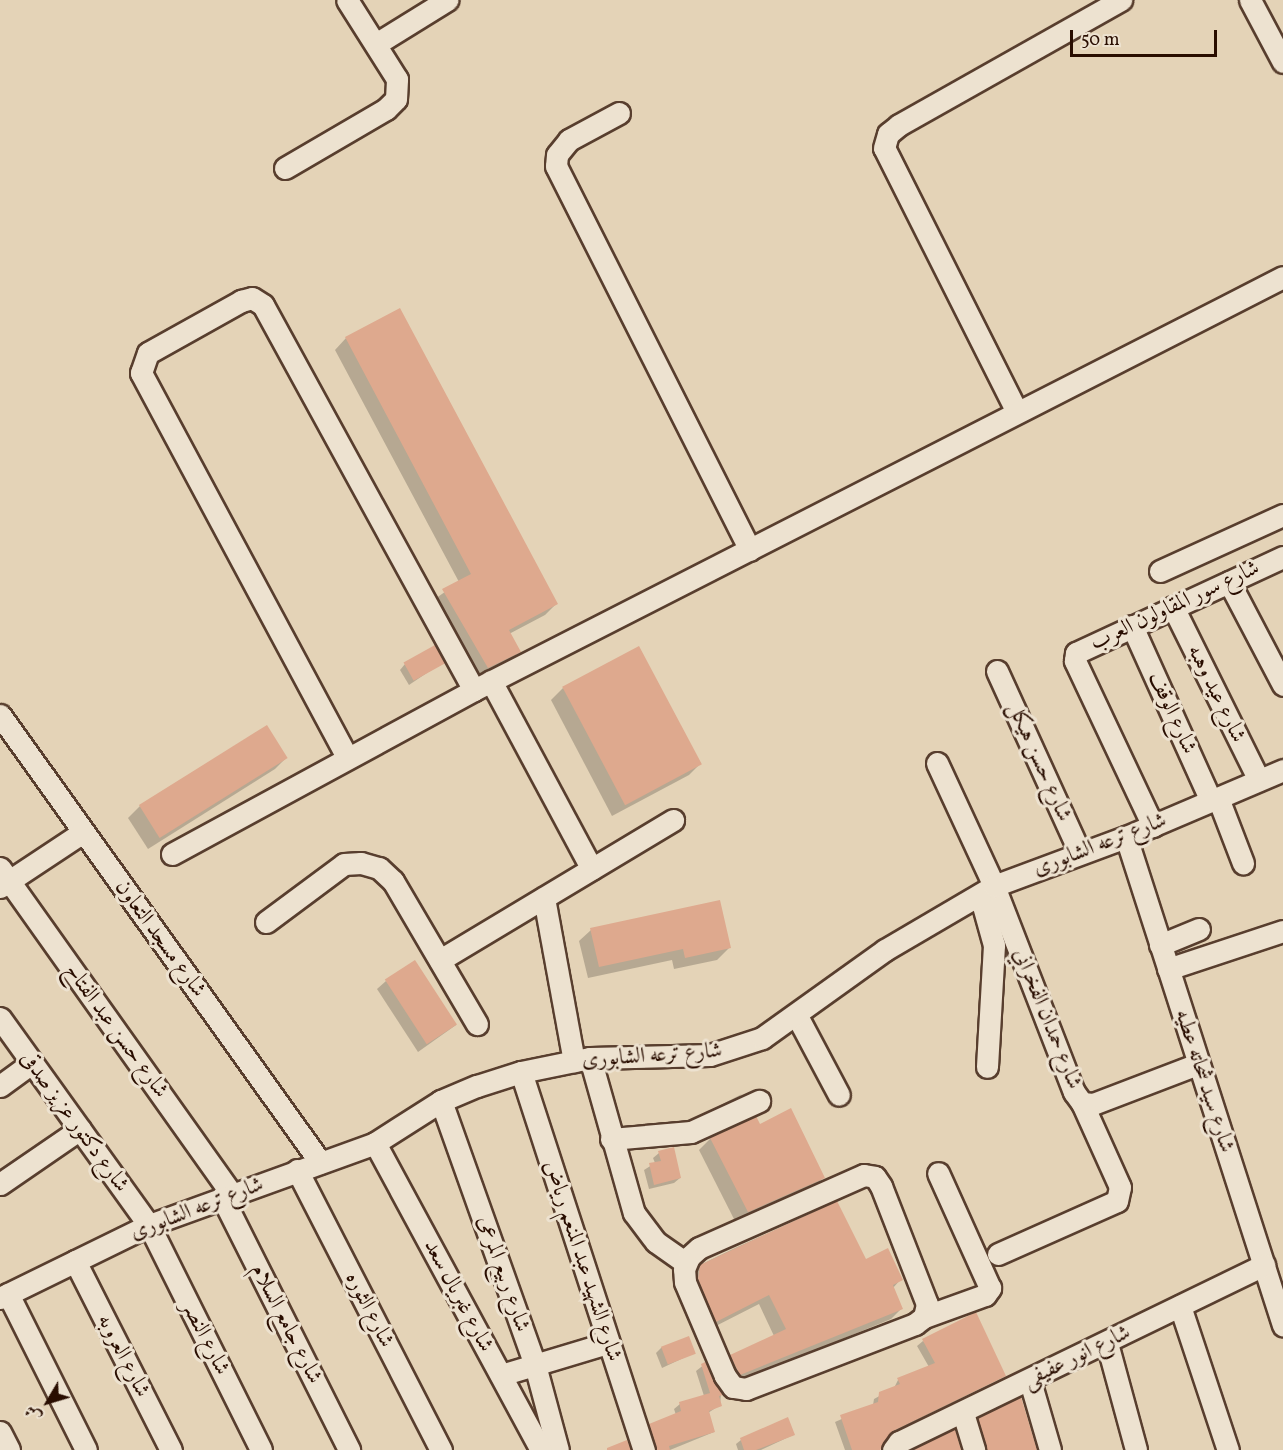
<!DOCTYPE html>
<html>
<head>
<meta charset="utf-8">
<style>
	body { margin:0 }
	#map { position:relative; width:1283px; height:1450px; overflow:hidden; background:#e4d3b7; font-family:Vollkorn,Amiri,serif }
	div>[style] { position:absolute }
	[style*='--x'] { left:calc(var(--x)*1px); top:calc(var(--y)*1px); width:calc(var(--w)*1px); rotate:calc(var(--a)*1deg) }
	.shadow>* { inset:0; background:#0003 }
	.building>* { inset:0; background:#dea98e; transform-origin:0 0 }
	.roads { filter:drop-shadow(2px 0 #583e2e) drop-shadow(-2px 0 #583e2e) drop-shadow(0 2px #583e2e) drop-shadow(0 -2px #583e2e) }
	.minor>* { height:21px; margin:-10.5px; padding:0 10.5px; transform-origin:10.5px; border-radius:10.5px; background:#ede2d0 }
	span { translate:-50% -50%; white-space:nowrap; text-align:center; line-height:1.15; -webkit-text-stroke:6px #ede2d0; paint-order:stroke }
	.street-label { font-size:22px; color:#290d00 }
	.north { position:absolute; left:18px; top:1372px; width:60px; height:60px; -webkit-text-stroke:4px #ede2d0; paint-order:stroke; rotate:232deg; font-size:16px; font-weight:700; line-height:24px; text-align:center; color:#290d00 }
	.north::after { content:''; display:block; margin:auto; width:21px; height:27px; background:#290d00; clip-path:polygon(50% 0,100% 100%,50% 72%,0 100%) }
	.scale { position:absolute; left:1070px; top:30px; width:147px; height:27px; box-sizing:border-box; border:3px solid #290d00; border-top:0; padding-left:8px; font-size:18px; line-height:21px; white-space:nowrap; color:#290d00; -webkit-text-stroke:4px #ede2d0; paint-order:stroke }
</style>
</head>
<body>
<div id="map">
	<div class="shadow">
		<i style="clip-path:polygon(346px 338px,556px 604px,545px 615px,509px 634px,519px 652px,507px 663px,477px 679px,432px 601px,459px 582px,335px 350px)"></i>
		<i style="clip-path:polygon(443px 662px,409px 685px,400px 670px,405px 664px)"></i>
		<i style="clip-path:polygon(563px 688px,701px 763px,689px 775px,612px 816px,551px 700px)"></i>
		<i style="clip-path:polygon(286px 758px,275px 769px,148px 849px,128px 818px,140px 806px)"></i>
		<i style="clip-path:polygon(591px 930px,729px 948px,717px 960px,674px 969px,672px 960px,588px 978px,579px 941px)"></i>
		<i style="clip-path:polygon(386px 981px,456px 1025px,418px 1052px,377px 989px)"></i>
		<i style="clip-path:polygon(742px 1094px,731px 1105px,704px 1117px,711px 1110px)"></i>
		<i style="clip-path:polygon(760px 1126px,823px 1178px,811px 1190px,736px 1223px,699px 1150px,710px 1139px)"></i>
		<i style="clip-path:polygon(659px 1153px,680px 1178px,674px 1183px,649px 1189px,644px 1170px,655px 1163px,653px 1158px)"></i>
		<i style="clip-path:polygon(836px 1203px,865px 1261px,901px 1279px,893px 1288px,901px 1309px,891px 1319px,730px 1385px,721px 1367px,731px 1357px,774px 1336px,759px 1304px,706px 1331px,691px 1275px,702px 1264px,735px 1248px)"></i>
		<i style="clip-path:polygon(923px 1341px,1004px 1376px,887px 1435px,880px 1450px,845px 1450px,835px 1422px,873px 1405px,874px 1399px,894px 1388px,898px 1380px,929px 1367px,917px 1346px)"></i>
		<i style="clip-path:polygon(662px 1347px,694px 1353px,662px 1368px,656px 1353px)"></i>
		<i style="clip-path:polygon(705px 1364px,721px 1394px,720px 1405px,708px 1413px,714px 1432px,670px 1450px,650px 1450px,644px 1431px,650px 1426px,676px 1415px,674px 1409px,680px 1404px,704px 1396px,696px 1371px)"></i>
		<i style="clip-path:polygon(979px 1419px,1037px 1450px,979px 1450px,973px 1425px)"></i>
		<i style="clip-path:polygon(793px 1435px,761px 1450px,738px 1450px,736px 1444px,741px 1440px)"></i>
	</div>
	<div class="building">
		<i style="clip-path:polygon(400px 308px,558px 604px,509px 630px,521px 652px,488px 668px,442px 589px,471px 574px,345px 337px)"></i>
		<i style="left:435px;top:645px;width:21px;height:36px;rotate:61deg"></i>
		<i style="left:639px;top:646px;width:134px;height:87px;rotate:62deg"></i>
		<i style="left:267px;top:725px;width:39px;height:151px;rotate:58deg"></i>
		<i style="clip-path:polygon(720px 900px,731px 948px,685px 958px,683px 949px,599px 967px,590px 928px)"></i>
		<i style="left:415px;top:960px;width:77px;height:36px;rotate:57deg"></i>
		<i style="clip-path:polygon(791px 1108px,825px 1178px,748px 1212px,710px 1138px,756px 1116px,760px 1124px)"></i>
		<i style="clip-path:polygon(674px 1147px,681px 1178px,654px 1185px,649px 1163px,661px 1161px,658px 1151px)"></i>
		<i style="clip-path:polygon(837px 1201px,866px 1259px,888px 1248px,903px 1280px,893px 1285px,903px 1309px,740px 1375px,730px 1355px,786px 1329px,769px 1295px,716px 1322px,698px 1279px,700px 1265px)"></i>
		<i style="clip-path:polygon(976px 1312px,1006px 1376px,893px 1431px,880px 1450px,852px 1450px,840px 1415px,878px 1402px,879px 1392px,900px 1384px,897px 1378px,935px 1363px,922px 1339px)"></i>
		<i style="left:689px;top:1336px;width:19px;height:30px;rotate:69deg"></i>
		<i style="clip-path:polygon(705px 1362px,723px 1395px,719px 1396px,722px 1406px,709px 1411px,715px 1432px,669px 1446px,670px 1450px,656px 1450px,649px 1424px,681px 1411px,679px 1402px,710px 1393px,701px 1364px)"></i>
		<i style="clip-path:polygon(1021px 1397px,1037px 1450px,986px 1450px,978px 1418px)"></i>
		<i style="clip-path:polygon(788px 1417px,795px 1435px,756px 1450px,744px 1450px,740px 1438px)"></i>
		<i style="clip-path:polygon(955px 1429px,961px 1450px,912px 1450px)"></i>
		<i style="clip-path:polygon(627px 1440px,631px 1450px,607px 1450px,607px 1448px)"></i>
	</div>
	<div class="roads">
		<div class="minor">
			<i style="--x:1250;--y:0;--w:70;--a:62"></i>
			<i style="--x:376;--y:44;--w:84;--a:-31.8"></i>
			<i style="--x:619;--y:113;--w:57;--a:151.6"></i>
			<i style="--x:569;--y:140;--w:19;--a:129"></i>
			<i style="--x:557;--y:155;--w:11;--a:95"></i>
			<i style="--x:556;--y:166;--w:430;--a:63.2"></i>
			<i style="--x:285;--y:168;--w:117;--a:-30.3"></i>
			<i style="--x:386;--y:109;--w:14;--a:-45"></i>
			<i style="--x:396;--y:99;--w:20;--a:-87"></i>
			<i style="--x:397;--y:79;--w:93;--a:-122.3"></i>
			<i style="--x:1016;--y:410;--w:293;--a:-116.7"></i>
			<i style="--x:884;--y:148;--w:15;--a:-74"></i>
			<i style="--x:888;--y:134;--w:14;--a:-39"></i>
			<i style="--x:899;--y:125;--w:255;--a:-29.4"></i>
			<i style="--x:1160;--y:571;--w:135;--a:-24.5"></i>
			<i style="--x:1229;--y:582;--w:116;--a:62.3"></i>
			<i style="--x:1173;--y:607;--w:193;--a:63.6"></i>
			<i style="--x:1132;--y:626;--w:192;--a:65.7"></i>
			<i style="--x:997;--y:671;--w:200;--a:65.5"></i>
			<i style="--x:491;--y:681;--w:213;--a:61.8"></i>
			<i style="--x:0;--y:715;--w:550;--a:54.4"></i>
			<i style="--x:347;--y:757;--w:436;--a:-118.2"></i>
			<i style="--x:141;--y:373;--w:21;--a:-71"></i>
			<i style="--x:148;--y:353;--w:107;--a:-29.2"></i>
			<i style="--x:241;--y:301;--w:11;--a:-15"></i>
			<i style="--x:252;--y:298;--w:13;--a:32"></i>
			<i style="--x:263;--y:305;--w:439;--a:61.3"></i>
			<i style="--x:937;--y:763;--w:136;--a:65.1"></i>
			<i style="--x:994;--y:886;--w:221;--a:68.8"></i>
			<i style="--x:1074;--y:1092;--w:14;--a:54"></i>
			<i style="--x:1082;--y:1103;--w:11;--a:5"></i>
			<i style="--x:1093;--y:1104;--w:112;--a:-20.9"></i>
			<i style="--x:1218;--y:798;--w:70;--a:69"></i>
			<i style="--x:1153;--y:826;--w:183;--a:-115.3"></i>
			<i style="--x:1075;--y:661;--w:8;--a:-83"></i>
			<i style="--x:1076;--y:653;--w:228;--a:-24.9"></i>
			<i style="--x:1126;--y:837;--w:513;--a:72.17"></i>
			<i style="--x:172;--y:854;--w:344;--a:-28.5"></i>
			<i style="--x:474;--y:690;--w:908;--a:-27.04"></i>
			<i style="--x:0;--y:868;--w:400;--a:54.6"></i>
			<i style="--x:0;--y:887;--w:100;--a:-33.5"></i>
			<i style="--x:980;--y:895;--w:52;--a:74.4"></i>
			<i style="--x:994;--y:945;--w:122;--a:93.3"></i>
			<i style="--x:544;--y:898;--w:166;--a:79.6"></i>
			<i style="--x:266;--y:922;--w:97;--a:-36.6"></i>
			<i style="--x:344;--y:864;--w:17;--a:-3"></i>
			<i style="--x:361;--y:863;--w:19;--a:16"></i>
			<i style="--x:379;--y:868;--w:19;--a:43"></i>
			<i style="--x:393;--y:881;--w:166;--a:59.6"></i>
			<i style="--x:1160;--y:945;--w:42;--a:-22.3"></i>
			<i style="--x:440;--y:960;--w:272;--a:-31"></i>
			<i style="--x:1168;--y:969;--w:121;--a:-18.3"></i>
			<i style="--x:797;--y:1016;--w:89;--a:62"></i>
			<i style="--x:0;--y:1018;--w:255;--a:54.3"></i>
			<i style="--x:149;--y:1225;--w:251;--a:63.5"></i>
			<i style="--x:590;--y:1058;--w:161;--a:74.2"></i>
			<i style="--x:634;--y:1213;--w:36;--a:53"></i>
			<i style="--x:656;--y:1242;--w:35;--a:35"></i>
			<i style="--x:521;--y:1072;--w:398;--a:72"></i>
			<i style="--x:0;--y:1086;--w:39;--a:-36"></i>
			<i style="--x:441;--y:1101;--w:280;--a:70.4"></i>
			<i style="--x:535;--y:1365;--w:88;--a:74.9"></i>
			<i style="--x:611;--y:1139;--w:80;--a:-5"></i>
			<i style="--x:691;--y:1132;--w:75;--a:-24.5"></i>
			<i style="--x:375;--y:1143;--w:349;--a:61.6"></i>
			<i style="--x:297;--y:1170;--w:315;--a:62.8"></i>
			<i style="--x:864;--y:1175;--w:11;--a:10"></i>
			<i style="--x:875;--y:1177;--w:11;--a:56"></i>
			<i style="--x:881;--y:1186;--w:127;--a:68.7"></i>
			<i style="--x:927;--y:1304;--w:13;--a:103"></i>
			<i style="--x:924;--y:1317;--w:11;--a:142"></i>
			<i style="--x:915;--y:1324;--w:181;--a:159"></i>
			<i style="--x:746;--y:1389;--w:13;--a:-171"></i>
			<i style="--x:733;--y:1387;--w:14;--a:-126"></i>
			<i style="--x:725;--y:1376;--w:102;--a:-113.1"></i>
			<i style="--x:685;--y:1282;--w:13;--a:-94"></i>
			<i style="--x:684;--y:1269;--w:13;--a:-67"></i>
			<i style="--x:689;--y:1257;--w:13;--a:-42"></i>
			<i style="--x:699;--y:1248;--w:180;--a:-23.9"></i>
			<i style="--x:0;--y:1184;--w:97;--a:-34.5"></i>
			<i style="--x:222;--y:1197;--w:283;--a:63.3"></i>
			<i style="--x:998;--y:1254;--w:130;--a:-24"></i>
			<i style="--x:1117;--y:1201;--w:14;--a:-78"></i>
			<i style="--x:1120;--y:1187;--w:92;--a:-114.3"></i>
			<i style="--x:75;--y:1261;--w:212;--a:63.1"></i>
			<i style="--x:8;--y:1294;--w:174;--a:63.4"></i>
			<i style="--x:0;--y:1298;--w:166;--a:-26.1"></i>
			<i style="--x:149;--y:1225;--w:240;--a:-19.9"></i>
			<i style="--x:375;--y:1143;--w:78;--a:-32.5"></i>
			<i style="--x:441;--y:1101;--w:39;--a:-23"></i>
			<i style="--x:477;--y:1086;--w:46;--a:-17.7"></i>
			<i style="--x:521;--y:1072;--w:70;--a:-11.5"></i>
			<i style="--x:590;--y:1058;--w:120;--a:-1.4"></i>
			<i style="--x:710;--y:1055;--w:55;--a:-18.1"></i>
			<i style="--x:762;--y:1038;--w:151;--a:-35.6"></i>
			<i style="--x:885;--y:950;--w:126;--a:-30.4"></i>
			<i style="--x:994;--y:886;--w:141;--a:-20.4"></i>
			<i style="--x:1126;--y:837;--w:171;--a:-23.1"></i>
			<i style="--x:1180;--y:1306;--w:152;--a:71.6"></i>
			<i style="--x:924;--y:1317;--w:65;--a:-19.8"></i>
			<i style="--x:985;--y:1295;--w:9;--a:-54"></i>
			<i style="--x:990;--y:1288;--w:126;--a:-114.3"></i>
			<i style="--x:1107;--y:1343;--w:111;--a:74.8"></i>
			<i style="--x:501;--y:1375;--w:112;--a:-16.7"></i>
			<i style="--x:1030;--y:1381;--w:72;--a:73.8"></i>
			<i style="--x:963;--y:1413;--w:39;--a:73"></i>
			<i style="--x:0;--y:1432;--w:20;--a:63"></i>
			<i style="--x:893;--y:1450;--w:10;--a:-53"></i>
			<i style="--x:899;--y:1442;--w:406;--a:-25.9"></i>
		</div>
	</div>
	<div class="street-label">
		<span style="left:1175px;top:606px;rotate:-25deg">شارع سور المقاولون العرب</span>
		<span style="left:1216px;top:694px;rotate:64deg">شارع عيد وهبه</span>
		<span style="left:1172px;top:713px;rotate:66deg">شارع الوقف</span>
		<span style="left:1039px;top:762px;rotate:66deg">شارع حسن هيكل</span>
		<span style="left:1100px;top:845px;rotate:-21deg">شارع ترعه الشابورى</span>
		<span style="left:160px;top:939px;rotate:54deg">شارع مسجد التعاون</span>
		<span style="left:1047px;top:1019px;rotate:68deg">شارع حمدان الفخراني</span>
		<span style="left:116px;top:1031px;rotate:54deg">شارع حسن عبد الفتاح</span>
		<span style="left:652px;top:1056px;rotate:-4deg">شارع ترعه الشابورى</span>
		<span style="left:1204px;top:1081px;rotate:72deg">شارع سيد شحاته عطيه</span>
		<span style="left:74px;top:1122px;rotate:54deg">شارع دكتور عزيز صدقى</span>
		<span style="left:197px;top:1209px;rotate:-21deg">شارع ترعه الشابورى</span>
		<span style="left:582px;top:1261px;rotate:72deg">شارع الشهيد عبد المنعم رياض</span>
		<span style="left:503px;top:1274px;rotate:71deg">شارع ربيع المرعى</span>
		<span style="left:458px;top:1296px;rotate:62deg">شارع غبريال سعد</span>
		<span style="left:369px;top:1310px;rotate:63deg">شارع الثوره</span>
		<span style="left:286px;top:1324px;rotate:63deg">شارع جامع السلام</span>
		<span style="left:205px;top:1338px;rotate:63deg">شارع النصر</span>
		<span style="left:123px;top:1356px;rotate:63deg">شارع العروبه</span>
		<span style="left:1077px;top:1357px;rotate:-26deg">شارع انور عفيفى</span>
	</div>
	<div class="north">ش</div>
	<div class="scale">50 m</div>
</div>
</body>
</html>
